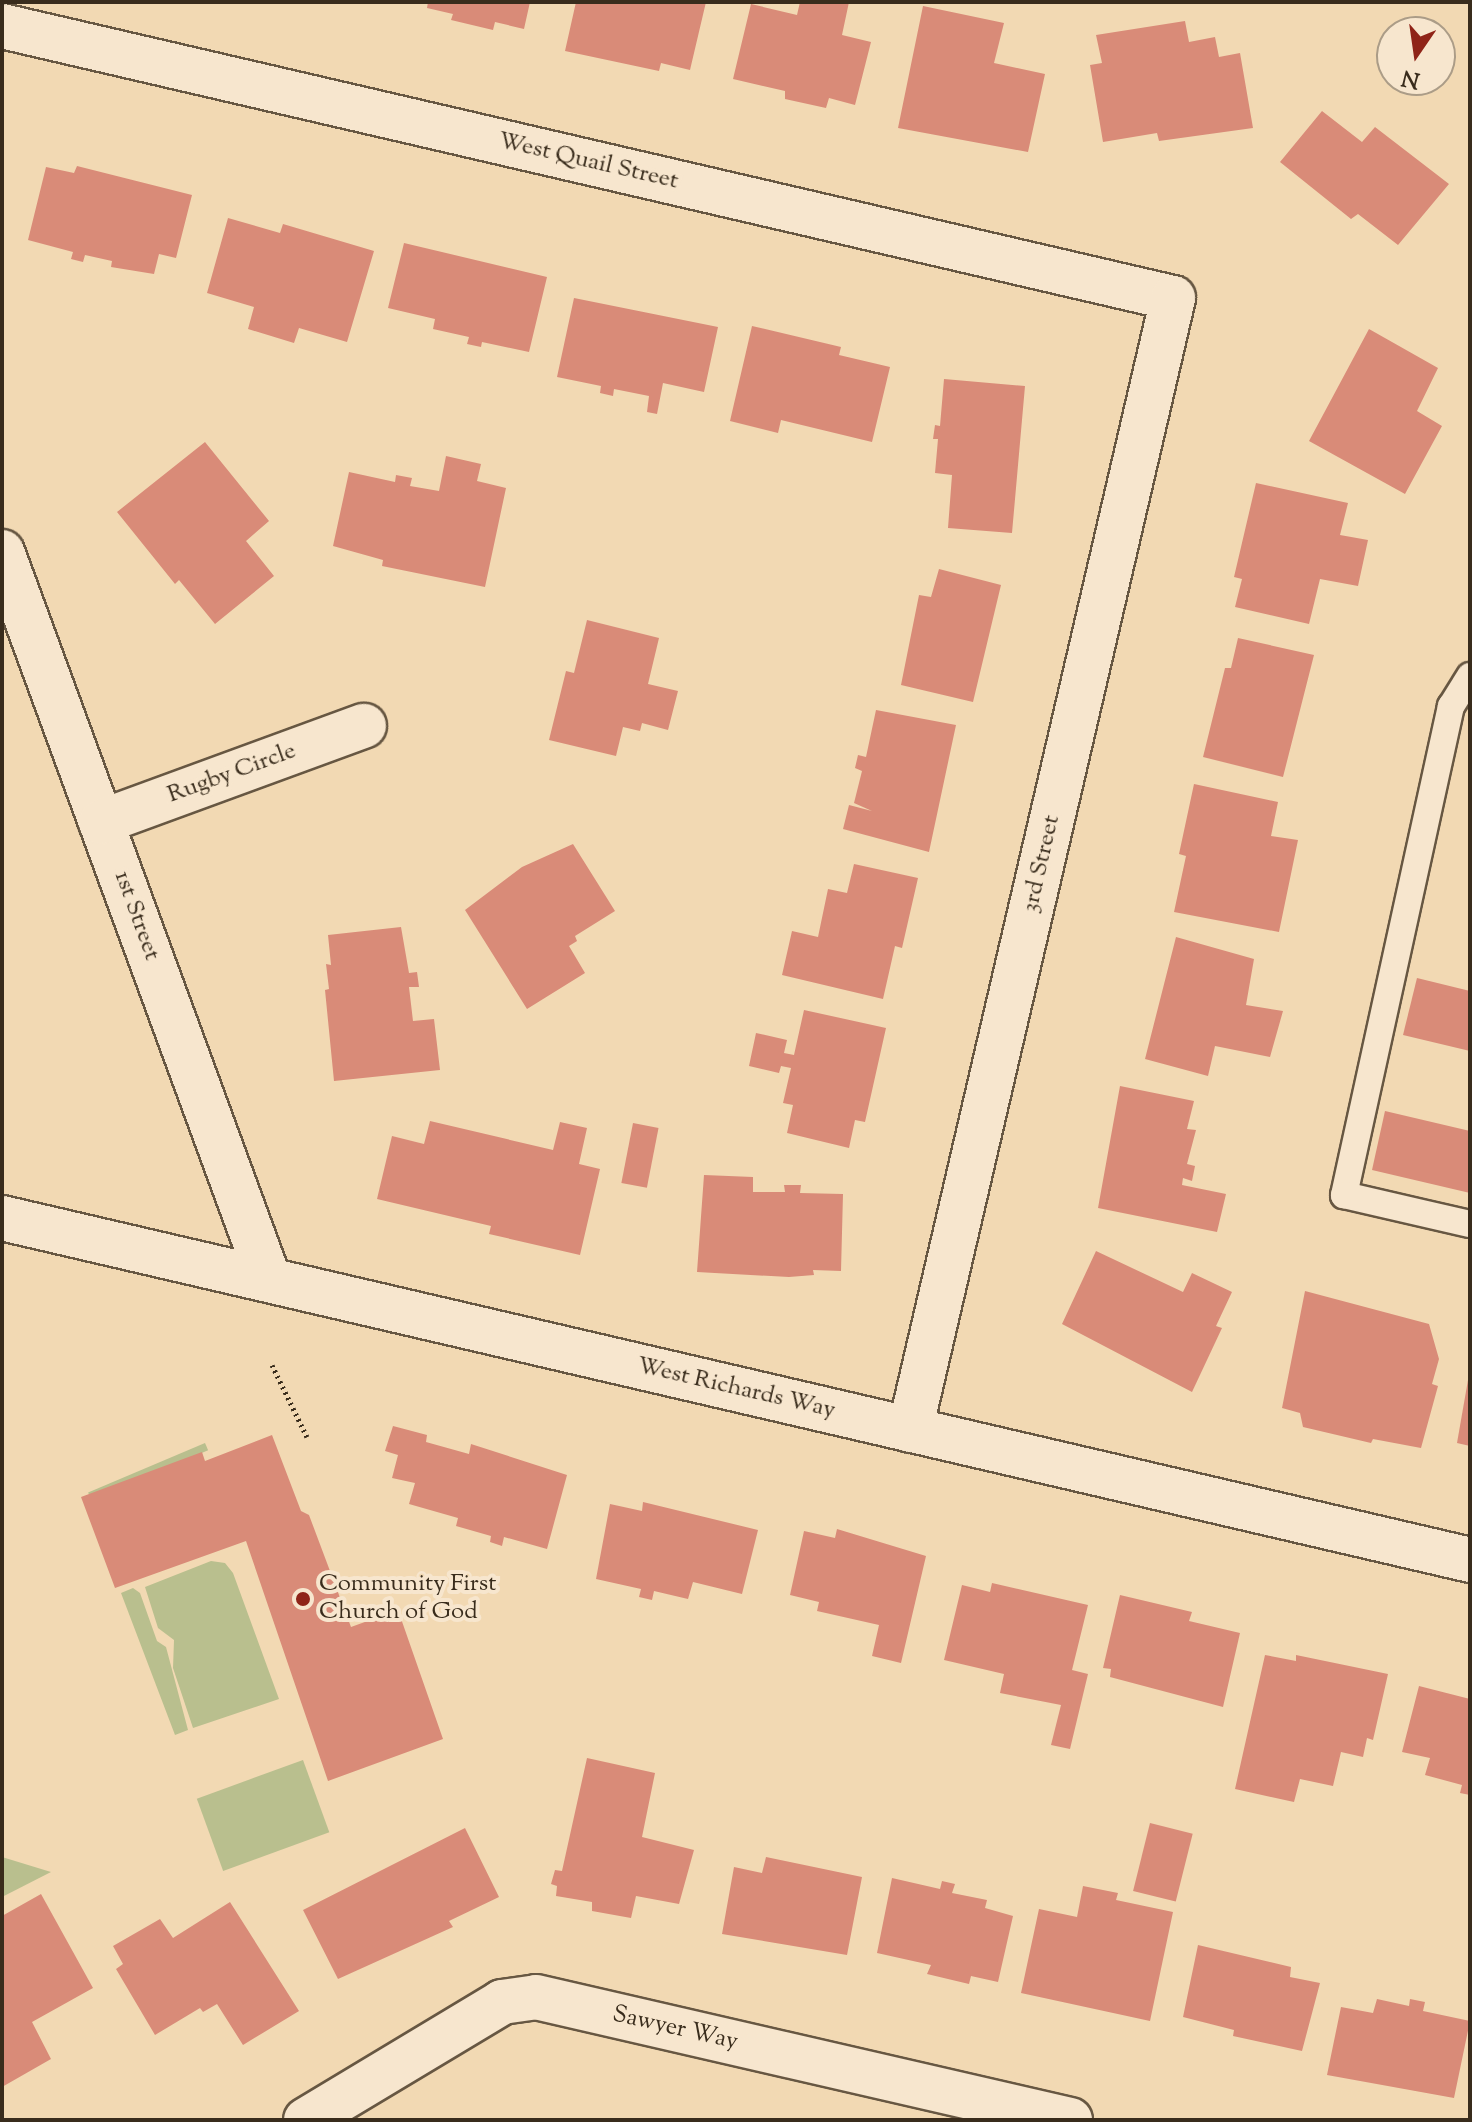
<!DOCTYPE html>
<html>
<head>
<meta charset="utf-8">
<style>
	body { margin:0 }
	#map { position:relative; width:1472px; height:2122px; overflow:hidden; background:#f2d9b3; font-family:"Sorts Mill Goudy",serif }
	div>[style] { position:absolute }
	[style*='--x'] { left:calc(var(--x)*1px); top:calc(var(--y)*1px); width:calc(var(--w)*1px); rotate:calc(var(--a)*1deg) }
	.green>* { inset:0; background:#b9bf8e; transform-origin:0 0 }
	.building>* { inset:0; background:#d98b78; transform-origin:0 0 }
	.path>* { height:5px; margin-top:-2.5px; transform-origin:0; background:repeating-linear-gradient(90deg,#392c1c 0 2px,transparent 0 6px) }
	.roads { filter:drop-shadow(2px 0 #675742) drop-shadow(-2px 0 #675742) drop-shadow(0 2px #675742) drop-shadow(0 -2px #675742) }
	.lane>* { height:26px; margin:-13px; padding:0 13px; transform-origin:13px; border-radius:13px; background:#f7e6ce }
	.street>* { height:44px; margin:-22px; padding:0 22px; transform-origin:22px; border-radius:22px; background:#f7e6ce }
	.dots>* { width:22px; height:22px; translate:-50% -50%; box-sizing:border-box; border:4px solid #f7e6ce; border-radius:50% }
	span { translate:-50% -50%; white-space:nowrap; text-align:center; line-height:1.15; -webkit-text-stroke:8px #f7e6ce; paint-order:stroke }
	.street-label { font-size:24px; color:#392c1c }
	.poi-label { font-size:24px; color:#392c1c }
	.left { translate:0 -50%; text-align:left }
	.frame { position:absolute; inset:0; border:4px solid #392c1c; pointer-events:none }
	.north { position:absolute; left:1376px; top:16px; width:80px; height:80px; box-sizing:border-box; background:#f7e6ce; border:2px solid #ab9c87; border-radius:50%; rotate:193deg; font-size:22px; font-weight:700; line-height:32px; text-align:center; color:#392c1c }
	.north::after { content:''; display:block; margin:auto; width:28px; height:36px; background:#8f2418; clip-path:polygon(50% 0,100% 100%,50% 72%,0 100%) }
</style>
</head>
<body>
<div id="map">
	<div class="green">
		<i style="left:205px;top:1443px;width:8px;height:127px;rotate:67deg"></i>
		<i style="clip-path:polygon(211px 1561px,225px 1563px,233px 1573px,279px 1699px,193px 1728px,173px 1668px,174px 1640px,158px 1628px,145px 1587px)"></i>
		<i style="clip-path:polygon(133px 1588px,140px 1593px,157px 1641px,166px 1647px,188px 1730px,175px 1735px,121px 1593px)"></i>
		<i style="left:303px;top:1760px;width:77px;height:113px;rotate:70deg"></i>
		<i style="clip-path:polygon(2px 1857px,51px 1872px,2px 1897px)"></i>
	</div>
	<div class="building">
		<i style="clip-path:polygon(428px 2px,530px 2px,524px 29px,495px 22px,493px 30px,451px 20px,453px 14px,427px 8px)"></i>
		<i style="clip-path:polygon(576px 2px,706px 2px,690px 70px,661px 63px,659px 71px,565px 51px)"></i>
		<i style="clip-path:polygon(800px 2px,849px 2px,842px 35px,871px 42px,855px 105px,829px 98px,826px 108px,785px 99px,785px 91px,733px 79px,751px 4px,797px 15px)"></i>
		<i style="clip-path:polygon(923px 6px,1004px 23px,994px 63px,1045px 74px,1028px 152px,898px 128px)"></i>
		<i style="clip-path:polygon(1185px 21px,1189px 42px,1215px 37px,1219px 57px,1240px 53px,1253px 128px,1159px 141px,1157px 133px,1103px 142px,1090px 65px,1102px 63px,1096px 35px)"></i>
		<i style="clip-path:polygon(1322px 111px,1362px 142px,1375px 127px,1449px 184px,1398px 245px,1358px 214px,1351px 219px,1280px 162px)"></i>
		<i style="clip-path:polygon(77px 166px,192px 195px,176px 258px,159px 254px,154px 274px,111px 267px,112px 261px,85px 255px,83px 262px,71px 259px,73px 252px,28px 240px,46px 167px,74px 173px)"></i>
		<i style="clip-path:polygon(228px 218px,280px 233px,283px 224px,374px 251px,347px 342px,299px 328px,294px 343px,248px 329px,254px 307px,207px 293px)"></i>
		<i style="clip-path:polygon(404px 243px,547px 277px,529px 352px,482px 342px,481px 347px,467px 344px,469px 337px,433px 329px,435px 319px,388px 308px)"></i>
		<i style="clip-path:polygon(574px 298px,718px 327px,704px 392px,663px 383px,657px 414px,647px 412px,649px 396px,614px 389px,613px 396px,600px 393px,601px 386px,557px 377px)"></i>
		<i style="clip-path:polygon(752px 326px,841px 347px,839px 355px,890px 367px,872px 442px,781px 420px,778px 433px,730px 421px)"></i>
		<i style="clip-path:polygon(1369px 329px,1438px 368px,1417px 411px,1442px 426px,1405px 494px,1309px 441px)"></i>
		<i style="clip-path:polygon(944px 379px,1025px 386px,1012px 533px,948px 528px,952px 475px,935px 473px,938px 439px,933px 439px,935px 425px,940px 426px)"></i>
		<i style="clip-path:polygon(205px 442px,269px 521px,246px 541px,274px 576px,215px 624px,179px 580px,175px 584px,117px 512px)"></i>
		<i style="clip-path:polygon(446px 456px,481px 464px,477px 481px,506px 488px,485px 587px,382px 566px,383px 560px,333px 546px,349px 472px,395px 482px,396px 475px,412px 478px,410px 486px,439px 491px)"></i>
		<i style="clip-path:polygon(1256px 483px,1348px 503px,1340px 535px,1368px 540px,1358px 586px,1320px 579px,1309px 624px,1235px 607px,1242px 579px,1234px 577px)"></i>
		<i style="clip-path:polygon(939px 569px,1001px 585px,973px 702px,901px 685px,919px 595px,931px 597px)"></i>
		<i style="clip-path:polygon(587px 620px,659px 638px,648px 684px,678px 691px,668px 730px,642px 723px,640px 731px,623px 727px,616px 756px,549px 740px,566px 671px,574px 673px)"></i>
		<i style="clip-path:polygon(1238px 638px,1314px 655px,1283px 777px,1203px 757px,1225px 668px,1231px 668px)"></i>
		<i style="clip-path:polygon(876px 710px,956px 725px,929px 852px,843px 829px,849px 805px,872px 811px,854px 803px,862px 771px,855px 768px,858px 755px,866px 757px)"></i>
		<i style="clip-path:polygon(1194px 784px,1278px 802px,1271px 836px,1298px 840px,1279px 932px,1174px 912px,1186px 856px,1179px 854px)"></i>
		<i style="clip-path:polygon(573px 844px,615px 911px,575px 936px,577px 941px,569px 946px,585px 973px,527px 1009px,465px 910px,522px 867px)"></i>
		<i style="clip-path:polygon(854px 864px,918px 878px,902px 948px,895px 946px,883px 999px,782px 975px,792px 931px,818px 937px,828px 889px,847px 893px)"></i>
		<i style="clip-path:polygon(401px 927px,409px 973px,417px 972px,419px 987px,409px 987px,413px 1021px,434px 1019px,440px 1070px,334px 1081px,325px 990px,329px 989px,326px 964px,331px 965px,328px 935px)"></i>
		<i style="clip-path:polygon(1176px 937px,1254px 959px,1246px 1005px,1283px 1011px,1270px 1057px,1215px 1046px,1208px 1076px,1145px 1059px)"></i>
		<i style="clip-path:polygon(1417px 978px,1470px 991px,1470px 1051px,1403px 1035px)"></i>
		<i style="clip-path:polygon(804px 1010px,886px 1028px,865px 1122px,855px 1120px,849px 1148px,787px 1133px,793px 1105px,783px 1103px,791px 1068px,781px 1066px,779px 1073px,749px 1066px,756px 1033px,787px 1040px,784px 1053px,794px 1055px)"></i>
		<i style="clip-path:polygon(1120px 1086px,1194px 1101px,1187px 1129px,1196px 1130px,1187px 1164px,1195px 1166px,1192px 1181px,1183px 1178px,1182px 1185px,1226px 1194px,1217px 1232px,1098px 1208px)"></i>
		<i style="clip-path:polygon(1385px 1111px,1470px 1131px,1470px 1193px,1372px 1170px)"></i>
		<i style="clip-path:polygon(430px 1121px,553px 1150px,560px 1122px,587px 1128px,579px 1164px,600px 1169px,580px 1255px,489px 1234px,491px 1226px,377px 1199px,392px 1136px,424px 1144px)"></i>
		<i style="left:633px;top:1123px;width:26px;height:61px;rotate:11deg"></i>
		<i style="clip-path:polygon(704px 1175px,753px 1177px,753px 1192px,785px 1192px,784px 1185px,801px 1185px,800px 1193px,843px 1194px,841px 1271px,813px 1270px,814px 1275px,789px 1277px,697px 1272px)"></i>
		<i style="clip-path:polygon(1096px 1251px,1183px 1292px,1192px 1273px,1232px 1292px,1216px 1326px,1222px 1328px,1192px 1392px,1062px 1324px)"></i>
		<i style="clip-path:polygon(1305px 1291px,1429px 1324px,1439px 1359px,1432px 1384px,1438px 1386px,1421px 1448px,1373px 1439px,1371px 1443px,1303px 1427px,1300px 1413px,1282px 1408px)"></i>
		<i style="clip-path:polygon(1468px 1380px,1470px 1380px,1470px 1446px,1457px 1443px)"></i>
		<i style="clip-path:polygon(393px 1426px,427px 1435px,426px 1442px,469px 1454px,471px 1444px,567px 1475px,547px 1549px,504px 1537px,502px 1546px,490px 1542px,491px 1536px,456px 1526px,458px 1518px,409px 1504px,415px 1483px,392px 1478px,398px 1455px,385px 1451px)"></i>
		<i style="clip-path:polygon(272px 1435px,301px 1511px,309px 1515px,351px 1627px,398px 1610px,443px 1739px,328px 1781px,246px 1541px,115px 1588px,81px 1497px,202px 1452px,205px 1461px)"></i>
		<i style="clip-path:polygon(643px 1502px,758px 1530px,742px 1594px,693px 1582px,688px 1599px,654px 1591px,652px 1600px,639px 1597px,641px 1589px,596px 1579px,610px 1504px,642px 1511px)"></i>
		<i style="clip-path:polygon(837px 1529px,926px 1556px,901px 1663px,872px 1656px,879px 1625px,817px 1611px,819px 1602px,790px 1595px,804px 1531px,835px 1538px)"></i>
		<i style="clip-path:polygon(992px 1583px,1088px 1605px,1072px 1670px,1088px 1674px,1070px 1749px,1051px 1745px,1061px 1705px,1000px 1693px,1004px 1674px,944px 1660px,962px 1585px,990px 1592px)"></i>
		<i style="clip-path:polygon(1120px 1595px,1192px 1612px,1189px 1621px,1240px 1633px,1223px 1707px,1110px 1677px,1111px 1669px,1103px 1668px)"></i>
		<i style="clip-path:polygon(1265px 1655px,1296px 1661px,1296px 1655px,1388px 1674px,1373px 1740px,1367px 1738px,1363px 1757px,1341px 1752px,1333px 1786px,1300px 1779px,1294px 1802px,1235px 1789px)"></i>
		<i style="clip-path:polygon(1419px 1686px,1470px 1699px,1470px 1795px,1460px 1793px,1462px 1785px,1425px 1775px,1430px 1758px,1402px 1752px)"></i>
		<i style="clip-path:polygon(587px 1758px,655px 1773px,642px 1837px,694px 1850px,679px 1904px,636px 1896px,631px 1918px,592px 1911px,592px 1902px,556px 1896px,557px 1886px,551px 1884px,555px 1870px,562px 1871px)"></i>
		<i style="left:1150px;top:1823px;width:44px;height:70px;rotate:14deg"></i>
		<i style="clip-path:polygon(465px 1828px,499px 1897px,449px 1921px,453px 1927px,338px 1979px,303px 1910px)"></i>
		<i style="clip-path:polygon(766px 1857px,862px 1877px,847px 1955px,722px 1934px,734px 1867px,762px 1873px)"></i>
		<i style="clip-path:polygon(892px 1878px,940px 1889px,942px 1881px,955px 1884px,952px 1893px,987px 1900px,985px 1908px,1013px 1916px,998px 1982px,971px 1976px,969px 1984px,927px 1974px,931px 1965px,877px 1953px)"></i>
		<i style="clip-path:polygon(1083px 1886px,1118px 1893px,1116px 1900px,1173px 1912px,1150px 2021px,1021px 1993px,1039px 1909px,1077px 1917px)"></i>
		<i style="clip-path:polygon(41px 1894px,93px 1988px,32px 2022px,51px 2059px,2px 2087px,2px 1916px)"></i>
		<i style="clip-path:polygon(230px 1902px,299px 2011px,243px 2045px,217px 2004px,203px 2012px,200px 2008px,155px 2035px,116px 1969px,123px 1964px,113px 1946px,160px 1919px,173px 1938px)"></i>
		<i style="clip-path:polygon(1198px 1945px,1291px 1967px,1290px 1977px,1320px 1983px,1302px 2051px,1233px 2036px,1234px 2030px,1183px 2017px)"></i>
		<i style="clip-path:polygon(1377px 1999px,1409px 2006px,1410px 1999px,1425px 2002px,1423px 2011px,1470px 2021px,1454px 2098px,1327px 2075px,1341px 2007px,1373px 2013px)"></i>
	</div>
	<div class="path">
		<i style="--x:272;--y:1365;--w:80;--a:64.1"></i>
	</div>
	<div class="roads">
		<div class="lane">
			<i style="--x:1470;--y:676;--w:36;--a:122"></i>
			<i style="--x:1451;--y:706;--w:501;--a:102.34"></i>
			<i style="--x:1344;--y:1195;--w:129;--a:13"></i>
		</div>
		<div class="street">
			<i style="--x:2;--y:26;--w:1202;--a:13.08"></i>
			<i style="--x:1173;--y:298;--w:1162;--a:103.08"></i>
			<i style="--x:2;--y:552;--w:775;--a:69.86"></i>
			<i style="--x:101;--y:822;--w:280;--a:-20.1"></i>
			<i style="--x:2;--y:1218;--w:1507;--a:13.11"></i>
			<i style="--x:306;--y:2120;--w:229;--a:-31"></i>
			<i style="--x:502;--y:2002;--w:34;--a:-8"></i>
			<i style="--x:536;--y:1997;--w:548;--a:12.97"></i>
		</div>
	</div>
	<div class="dots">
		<i style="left:303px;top:1599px;background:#8f2418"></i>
	</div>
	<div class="street-label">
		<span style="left:588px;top:162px;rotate:13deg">West Quail Street</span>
		<span style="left:232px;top:774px;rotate:-20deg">Rugby Circle</span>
		<span style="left:1042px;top:864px;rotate:-77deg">3rd Street</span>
		<span style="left:136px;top:916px;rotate:70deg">1st Street</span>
		<span style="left:736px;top:1389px;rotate:13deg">West Richards Way</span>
		<span style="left:675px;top:2029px;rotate:13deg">Sawyer Way</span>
	</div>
	<div class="poi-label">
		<span class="left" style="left:319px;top:1599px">Community First<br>Church of God</span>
	</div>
	<div class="frame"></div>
	<div class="north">N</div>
</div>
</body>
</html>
